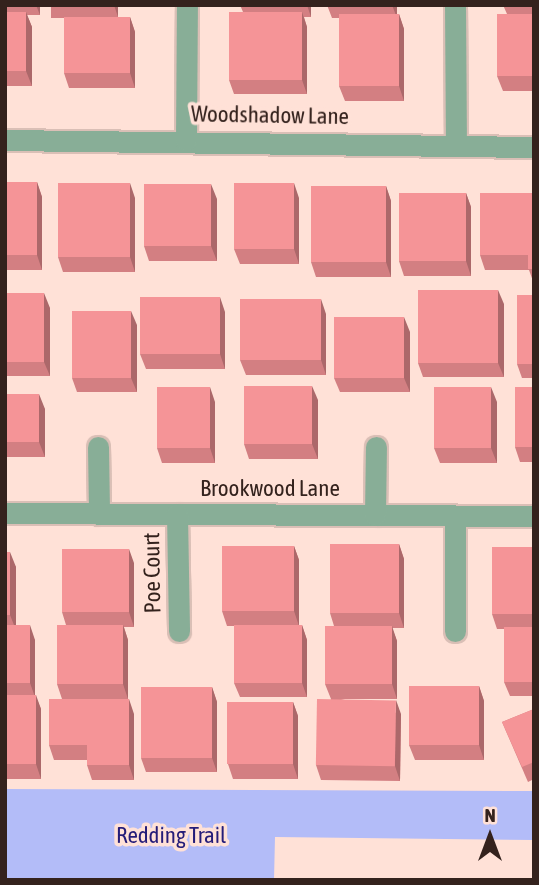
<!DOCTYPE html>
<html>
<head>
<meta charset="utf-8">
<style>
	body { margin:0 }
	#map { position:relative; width:539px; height:885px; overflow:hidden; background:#ffe1d7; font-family:"Asap Condensed",sans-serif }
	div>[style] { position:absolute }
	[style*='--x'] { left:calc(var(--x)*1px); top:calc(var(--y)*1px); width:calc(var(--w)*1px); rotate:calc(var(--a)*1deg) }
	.green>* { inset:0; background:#b3bcf8 }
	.roads { filter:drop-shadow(2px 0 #dabfb6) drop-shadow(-2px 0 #dabfb6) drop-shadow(0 2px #dabfb6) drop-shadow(0 -2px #dabfb6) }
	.minor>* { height:21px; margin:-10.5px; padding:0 10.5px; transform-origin:10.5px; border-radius:10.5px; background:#88ae97 }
	.wall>* { inset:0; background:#d37f82; transform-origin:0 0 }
	.shaded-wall>* { inset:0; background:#ac686a }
	.building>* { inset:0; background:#f59497; transform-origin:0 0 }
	span { translate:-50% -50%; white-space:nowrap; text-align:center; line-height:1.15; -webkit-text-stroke:7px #ffe1d7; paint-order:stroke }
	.street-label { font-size:23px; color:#34221d }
	.park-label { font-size:23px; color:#251c78 }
	.frame { position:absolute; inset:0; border:7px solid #34221d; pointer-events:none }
	.north { position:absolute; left:455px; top:801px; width:70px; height:70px; -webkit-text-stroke:5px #ffe1d7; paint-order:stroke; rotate:0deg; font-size:19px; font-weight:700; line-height:28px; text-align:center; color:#34221d }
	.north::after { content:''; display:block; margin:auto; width:24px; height:32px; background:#34221d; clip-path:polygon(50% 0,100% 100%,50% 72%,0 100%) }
</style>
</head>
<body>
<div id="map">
	<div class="green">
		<i style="clip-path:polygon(5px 789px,534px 791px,534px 840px,275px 837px,274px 880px,5px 880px)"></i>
	</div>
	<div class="roads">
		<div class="minor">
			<i style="--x:455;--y:5;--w:140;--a:89.6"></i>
			<i style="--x:5;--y:140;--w:529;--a:0.76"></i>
			<i style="--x:186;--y:140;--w:135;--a:-89.6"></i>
			<i style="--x:98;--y:447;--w:67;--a:89.1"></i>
			<i style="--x:5;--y:513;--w:529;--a:0.32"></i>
			<i style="--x:177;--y:514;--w:117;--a:89"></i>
			<i style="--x:375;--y:515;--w:68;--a:-89.2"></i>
			<i style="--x:455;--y:516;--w:115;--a:90"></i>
		</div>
	</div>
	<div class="wall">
		<i style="clip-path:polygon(5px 5px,40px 5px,40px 15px,27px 15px,32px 27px,32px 86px,5px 86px)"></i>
		<i style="left:51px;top:5px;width:67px;height:13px"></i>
		<i style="clip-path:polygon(240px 5px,311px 5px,311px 17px,304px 17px,307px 27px,307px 94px,234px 94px,229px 80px,243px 12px)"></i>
		<i style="clip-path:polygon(327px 5px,397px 5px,397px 14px,399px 14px,404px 29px,404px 101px,345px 101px,339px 86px,339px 18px,332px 18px)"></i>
		<i style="clip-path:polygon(503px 5px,534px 5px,534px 91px,503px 91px,497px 76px,507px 14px)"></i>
		<i style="clip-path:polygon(130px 17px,135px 32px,135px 88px,69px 88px,64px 73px)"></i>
		<i style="clip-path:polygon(5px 182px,37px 182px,42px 197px,42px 270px,5px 270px)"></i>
		<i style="clip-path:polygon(386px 186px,391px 201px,391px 277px,316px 277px,311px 262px)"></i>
		<i style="clip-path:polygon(466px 193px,471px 207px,471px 276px,404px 276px,399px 261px)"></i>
		<i style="clip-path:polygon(534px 193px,534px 284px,529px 270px,485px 270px,480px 255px)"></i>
		<i style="clip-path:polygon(135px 198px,135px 272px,63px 272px,58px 257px)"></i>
		<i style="clip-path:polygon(299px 198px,299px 264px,240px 264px,234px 249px)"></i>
		<i style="clip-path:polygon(217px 199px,217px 261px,149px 261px,144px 246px)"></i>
		<i style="clip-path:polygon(5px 293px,50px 308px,50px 376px,5px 376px)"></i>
		<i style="clip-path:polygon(534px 295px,534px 378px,522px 378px,517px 364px)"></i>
		<i style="clip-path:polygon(504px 304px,504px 377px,423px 377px,418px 363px)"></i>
		<i style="clip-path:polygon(225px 312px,225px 369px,146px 369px,140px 354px)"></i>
		<i style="clip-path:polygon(326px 314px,326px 375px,246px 375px,240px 360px)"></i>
		<i style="clip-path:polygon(137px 325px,137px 392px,77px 392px,72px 378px)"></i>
		<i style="clip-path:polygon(410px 332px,410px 392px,340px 392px,334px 378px)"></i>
		<i style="clip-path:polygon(534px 387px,534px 462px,520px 462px,515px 447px)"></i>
		<i style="clip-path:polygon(5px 394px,45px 409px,45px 457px,5px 457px)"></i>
		<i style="clip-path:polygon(318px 400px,318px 459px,249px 459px,244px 444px)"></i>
		<i style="clip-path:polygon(215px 402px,215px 463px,162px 463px,157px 448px)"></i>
		<i style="clip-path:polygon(497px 402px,497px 463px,440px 463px,434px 448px)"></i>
		<i style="clip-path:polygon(399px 544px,404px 559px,404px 628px,392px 628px,397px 641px,397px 699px,341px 699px,401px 714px,400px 781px,321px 780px,316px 765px,331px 699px,325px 684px,334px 626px,330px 613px)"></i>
		<i style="clip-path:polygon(294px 546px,299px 560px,299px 625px,302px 625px,307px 640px,307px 697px,240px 697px,234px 683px,234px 626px,227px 626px,222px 611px)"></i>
		<i style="clip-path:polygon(534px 547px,534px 696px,510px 696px,504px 682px,504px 629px,497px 629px,492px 614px)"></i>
		<i style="clip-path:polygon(5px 552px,16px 567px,16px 625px,35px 640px,35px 695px,41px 709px,41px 779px,5px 779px)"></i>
		<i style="clip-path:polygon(134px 563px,134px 627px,124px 627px,128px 640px,128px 699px,62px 699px,57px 684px,66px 625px,62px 612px)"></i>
		<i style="clip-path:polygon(479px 686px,484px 701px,484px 760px,415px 760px,409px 745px)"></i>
		<i style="clip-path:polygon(212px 687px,217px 702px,217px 772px,146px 772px,141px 758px)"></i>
		<i style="clip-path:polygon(293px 702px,298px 716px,298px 779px,233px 779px,228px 764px)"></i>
		<i style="clip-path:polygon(534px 709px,534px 779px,528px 782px,502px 722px)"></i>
		<i style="clip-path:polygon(134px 714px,134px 780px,92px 780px,87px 765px,87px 760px,54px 760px,49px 745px)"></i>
	</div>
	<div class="shaded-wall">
		<i style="clip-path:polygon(36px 5px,40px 5px,40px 15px)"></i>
		<i style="clip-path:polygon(114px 5px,118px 5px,118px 17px)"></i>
		<i style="clip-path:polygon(307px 5px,311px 5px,311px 17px)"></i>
		<i style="clip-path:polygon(392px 5px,397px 5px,397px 18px)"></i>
		<i style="clip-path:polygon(26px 12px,32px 27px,32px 86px,26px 71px)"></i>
		<i style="clip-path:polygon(302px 12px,307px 27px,307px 94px,302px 80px)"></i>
		<i style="clip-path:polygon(399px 14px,404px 29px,404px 101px,399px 86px)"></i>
		<i style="clip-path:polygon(130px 17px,135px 32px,135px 88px,130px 73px)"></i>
		<i style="clip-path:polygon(37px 182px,42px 197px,42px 270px,37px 255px)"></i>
		<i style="clip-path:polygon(130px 183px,135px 198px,135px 272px,130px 257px)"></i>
		<i style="clip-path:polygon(294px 183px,299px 198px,299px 264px,294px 249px)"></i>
		<i style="clip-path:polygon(211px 184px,217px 199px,217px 261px,211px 246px)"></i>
		<i style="clip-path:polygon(386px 186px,391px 201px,391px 277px,386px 262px)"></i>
		<i style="clip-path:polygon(466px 193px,471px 207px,471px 276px,466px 261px)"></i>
		<i style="clip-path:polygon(498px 290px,504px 304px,504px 377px,498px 363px)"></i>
		<i style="clip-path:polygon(44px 293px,50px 308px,50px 376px,44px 362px)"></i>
		<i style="clip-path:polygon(220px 297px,225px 312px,225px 369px,220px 354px)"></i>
		<i style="clip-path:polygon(321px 299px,326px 314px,326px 375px,321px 360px)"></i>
		<i style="clip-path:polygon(131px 311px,137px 325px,137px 392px,131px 378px)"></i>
		<i style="clip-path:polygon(404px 317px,410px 332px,410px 392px,404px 378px)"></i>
		<i style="clip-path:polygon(312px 386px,318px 400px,318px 459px,312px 444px)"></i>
		<i style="clip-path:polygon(210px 387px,215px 402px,215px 463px,210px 448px)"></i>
		<i style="clip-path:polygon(491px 387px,497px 402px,497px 463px,491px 448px)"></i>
		<i style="clip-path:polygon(39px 394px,45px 409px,45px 457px,39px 442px)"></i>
		<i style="clip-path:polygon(399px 544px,404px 559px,404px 628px,399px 613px)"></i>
		<i style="clip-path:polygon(294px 546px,299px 560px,299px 626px,294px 611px)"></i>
		<i style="clip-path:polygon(129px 549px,134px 563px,134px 627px,129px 612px)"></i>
		<i style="clip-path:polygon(10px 552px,16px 567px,16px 630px,10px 615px)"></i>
		<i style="clip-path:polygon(30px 625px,35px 640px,35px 697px,30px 683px)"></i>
		<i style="clip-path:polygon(123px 625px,128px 640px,128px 699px,123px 684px)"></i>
		<i style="clip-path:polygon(302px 625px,307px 640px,307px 697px,302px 683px)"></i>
		<i style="clip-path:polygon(392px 626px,397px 641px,397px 699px,392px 684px)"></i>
		<i style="clip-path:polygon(479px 686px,484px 701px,484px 760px,479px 745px)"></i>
		<i style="clip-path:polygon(212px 687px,217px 702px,217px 772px,212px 758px)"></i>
		<i style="clip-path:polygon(36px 695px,41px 709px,41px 779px,36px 764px)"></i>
		<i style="clip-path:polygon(129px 699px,134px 714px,134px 780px,129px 765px)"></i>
		<i style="clip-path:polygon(396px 700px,401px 714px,400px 781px,395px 766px)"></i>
		<i style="clip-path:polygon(293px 702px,298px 716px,298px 779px,293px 764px)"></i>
	</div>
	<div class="building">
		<i style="left:5px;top:12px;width:21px;height:59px"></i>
		<i style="left:229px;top:12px;width:73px;height:68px"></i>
		<i style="left:339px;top:14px;width:60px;height:72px"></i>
		<i style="left:497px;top:14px;width:37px;height:62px"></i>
		<i style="left:64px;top:17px;width:66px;height:56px"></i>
		<i style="left:5px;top:182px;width:32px;height:73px"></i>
		<i style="left:58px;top:183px;width:72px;height:74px"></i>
		<i style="left:234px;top:183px;width:60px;height:66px"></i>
		<i style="left:144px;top:184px;width:67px;height:62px"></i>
		<i style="left:311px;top:186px;width:75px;height:76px"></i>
		<i style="left:399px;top:193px;width:67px;height:68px"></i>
		<i style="clip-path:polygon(480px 193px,534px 193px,534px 269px,528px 269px,528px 255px,480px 255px)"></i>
		<i style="left:418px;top:290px;width:80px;height:73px"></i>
		<i style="left:5px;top:293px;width:39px;height:69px"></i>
		<i style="left:517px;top:295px;width:17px;height:69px"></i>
		<i style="left:140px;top:297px;width:80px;height:57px"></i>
		<i style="left:240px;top:299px;width:81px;height:61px"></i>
		<i style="left:72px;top:311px;width:59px;height:67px"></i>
		<i style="left:334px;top:317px;width:70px;height:61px"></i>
		<i style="left:244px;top:386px;width:68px;height:58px"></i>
		<i style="left:157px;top:387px;width:53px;height:61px"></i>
		<i style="left:434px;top:387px;width:57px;height:61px"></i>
		<i style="left:515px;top:387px;width:19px;height:60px"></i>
		<i style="left:5px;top:394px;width:34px;height:48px"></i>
		<i style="left:330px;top:544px;width:69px;height:69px"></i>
		<i style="left:222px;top:546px;width:72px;height:65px"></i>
		<i style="left:492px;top:547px;width:42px;height:67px"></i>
		<i style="left:62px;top:549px;width:67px;height:63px"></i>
		<i style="left:5px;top:552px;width:5px;height:63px"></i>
		<i style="left:5px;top:625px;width:25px;height:58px"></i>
		<i style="left:57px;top:625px;width:66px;height:59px"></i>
		<i style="left:234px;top:625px;width:68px;height:58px"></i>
		<i style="left:325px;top:626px;width:67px;height:58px"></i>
		<i style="left:504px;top:627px;width:30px;height:55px"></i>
		<i style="left:479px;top:686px;width:59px;height:70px;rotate:90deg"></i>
		<i style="left:141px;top:687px;width:71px;height:71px"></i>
		<i style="left:5px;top:695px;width:31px;height:69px"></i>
		<i style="clip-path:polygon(49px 699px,129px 699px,129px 765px,87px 765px,87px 745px,49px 745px)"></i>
		<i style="left:317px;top:699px;width:79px;height:66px;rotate:1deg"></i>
		<i style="left:227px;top:702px;width:66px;height:62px"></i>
		<i style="clip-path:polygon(534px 709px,534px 762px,522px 767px,502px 722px)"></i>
	</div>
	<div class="street-label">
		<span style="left:270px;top:115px;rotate:1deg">Woodshadow Lane</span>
		<span style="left:270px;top:488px">Brookwood Lane</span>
		<span style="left:152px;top:573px;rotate:-91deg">Poe Court</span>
	</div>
	<div class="park-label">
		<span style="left:171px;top:835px">Redding Trail</span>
	</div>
	<div class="frame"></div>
	<div class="north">N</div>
</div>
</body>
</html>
